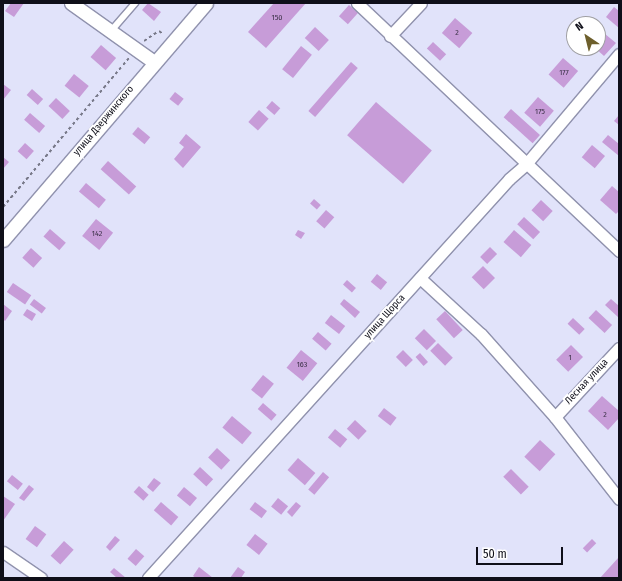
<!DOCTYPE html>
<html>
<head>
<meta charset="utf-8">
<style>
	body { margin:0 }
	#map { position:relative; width:622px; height:581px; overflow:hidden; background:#e1e3fa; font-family:"Fira Sans Condensed",sans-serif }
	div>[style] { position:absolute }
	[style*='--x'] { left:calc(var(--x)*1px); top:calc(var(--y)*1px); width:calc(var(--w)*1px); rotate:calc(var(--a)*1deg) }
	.building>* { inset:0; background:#c79cd8; transform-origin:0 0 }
	.path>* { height:2px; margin-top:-1px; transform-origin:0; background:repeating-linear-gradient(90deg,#777888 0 3px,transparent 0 6px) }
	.roads { filter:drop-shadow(1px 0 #9092ad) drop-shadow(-1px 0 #9092ad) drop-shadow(0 1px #9092ad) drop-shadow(0 -1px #9092ad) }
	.service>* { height:5.5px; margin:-2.75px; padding:0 2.75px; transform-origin:2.75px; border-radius:2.75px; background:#fff }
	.minor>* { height:11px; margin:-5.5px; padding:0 5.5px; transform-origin:5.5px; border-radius:5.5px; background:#fff }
	.tertiary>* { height:13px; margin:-6.5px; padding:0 6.5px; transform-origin:6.5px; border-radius:6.5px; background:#fff }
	span { translate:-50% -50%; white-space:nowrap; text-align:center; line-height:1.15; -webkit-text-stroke:4px #fff; paint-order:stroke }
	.number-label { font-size:8px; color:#3d3249 }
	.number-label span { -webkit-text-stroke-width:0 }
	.street-label { font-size:10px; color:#0f0f19 }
	.frame { position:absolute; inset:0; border:4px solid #0f0f19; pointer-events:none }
	.north { position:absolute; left:566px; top:16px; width:40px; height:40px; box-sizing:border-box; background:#fff; border:1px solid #9f9fa3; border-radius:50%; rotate:325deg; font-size:11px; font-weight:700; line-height:16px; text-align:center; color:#0f0f19 }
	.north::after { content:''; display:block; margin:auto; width:14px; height:18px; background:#6d5f2c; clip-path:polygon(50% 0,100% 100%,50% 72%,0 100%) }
	.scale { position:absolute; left:476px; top:547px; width:87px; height:18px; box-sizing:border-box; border:2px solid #0f0f19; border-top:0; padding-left:5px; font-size:12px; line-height:14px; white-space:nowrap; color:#0f0f19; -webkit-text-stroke:3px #fff; paint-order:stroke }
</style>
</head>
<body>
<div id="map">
	<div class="building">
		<i style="clip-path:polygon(11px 3px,24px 3px,14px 17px,5px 11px)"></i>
		<i style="clip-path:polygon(148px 3px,161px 12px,154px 21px,142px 10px)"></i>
		<i style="clip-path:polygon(274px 3px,306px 3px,266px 48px,248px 32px)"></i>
		<i style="left:349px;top:5px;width:12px;height:15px;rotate:42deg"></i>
		<i style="clip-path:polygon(614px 7px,619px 11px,619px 28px,606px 17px)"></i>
		<i style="left:455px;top:18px;width:23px;height:20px;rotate:41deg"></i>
		<i style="left:315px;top:27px;width:19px;height:15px;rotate:43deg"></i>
		<i style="clip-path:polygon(599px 29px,616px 43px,604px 56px,595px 48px,598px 48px)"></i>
		<i style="left:433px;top:42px;width:18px;height:9px;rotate:43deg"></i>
		<i style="left:101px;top:45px;width:20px;height:16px;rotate:41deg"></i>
		<i style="left:301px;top:46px;width:14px;height:30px;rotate:39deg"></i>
		<i style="left:563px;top:58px;width:20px;height:22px;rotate:41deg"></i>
		<i style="left:351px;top:62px;width:9px;height:65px;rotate:41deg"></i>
		<i style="left:74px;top:74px;width:19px;height:15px;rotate:39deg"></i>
		<i style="clip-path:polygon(3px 84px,11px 90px,3px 100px)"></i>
		<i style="left:32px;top:89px;width:15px;height:8px;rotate:42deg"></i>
		<i style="left:175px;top:92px;width:11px;height:9px;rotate:38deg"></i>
		<i style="left:538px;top:97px;width:21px;height:21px;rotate:41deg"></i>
		<i style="left:56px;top:98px;width:19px;height:11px;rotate:43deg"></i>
		<i style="left:272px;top:101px;width:11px;height:9px;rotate:41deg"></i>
		<i style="left:376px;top:102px;width:74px;height:44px;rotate:41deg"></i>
		<i style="left:511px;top:109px;width:39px;height:11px;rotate:42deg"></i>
		<i style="left:259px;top:110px;width:13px;height:16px;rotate:42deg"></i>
		<i style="left:30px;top:113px;width:20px;height:9px;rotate:41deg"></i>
		<i style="clip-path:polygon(619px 115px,619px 125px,614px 121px)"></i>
		<i style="left:138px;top:127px;width:16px;height:9px;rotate:40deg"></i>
		<i style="clip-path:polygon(186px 134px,201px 147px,183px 168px,174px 159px,184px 147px,179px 143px)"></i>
		<i style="clip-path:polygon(608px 135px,619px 144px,619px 156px,602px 142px)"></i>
		<i style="left:25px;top:143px;width:12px;height:11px;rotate:42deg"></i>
		<i style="left:592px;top:145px;width:17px;height:16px;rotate:40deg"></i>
		<i style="clip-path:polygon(3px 157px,9px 162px,3px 169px)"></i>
		<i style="left:108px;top:161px;width:38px;height:11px;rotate:42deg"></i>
		<i style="left:86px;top:183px;width:26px;height:11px;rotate:40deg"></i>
		<i style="clip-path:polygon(612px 186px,619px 192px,619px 211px,616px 214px,600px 200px)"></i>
		<i style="left:314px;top:199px;width:9px;height:6px;rotate:41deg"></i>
		<i style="left:541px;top:200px;width:16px;height:14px;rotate:43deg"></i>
		<i style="left:326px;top:210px;width:11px;height:15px;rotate:41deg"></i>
		<i style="left:524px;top:217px;width:22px;height:10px;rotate:43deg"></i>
		<i style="left:96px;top:219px;width:22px;height:22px;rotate:39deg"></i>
		<i style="left:50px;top:229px;width:21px;height:10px;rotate:41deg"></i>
		<i style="clip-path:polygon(298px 230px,305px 233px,301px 239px,295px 235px)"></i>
		<i style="left:514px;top:230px;width:23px;height:16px;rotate:41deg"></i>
		<i style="left:490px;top:247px;width:10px;height:14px;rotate:45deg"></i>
		<i style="left:31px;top:248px;width:15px;height:13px;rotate:42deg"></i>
		<i style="left:483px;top:266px;width:17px;height:16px;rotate:45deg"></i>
		<i style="left:377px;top:274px;width:13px;height:10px;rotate:39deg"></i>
		<i style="left:347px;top:280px;width:12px;height:6px;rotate:42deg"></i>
		<i style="left:13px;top:283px;width:22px;height:11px;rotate:34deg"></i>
		<i style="left:34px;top:299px;width:15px;height:7px;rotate:37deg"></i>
		<i style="clip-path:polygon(344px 299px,360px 312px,355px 318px,340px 304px)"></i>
		<i style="clip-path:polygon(611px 299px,619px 306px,619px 318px,605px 305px)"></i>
		<i style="clip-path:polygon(3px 304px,12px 311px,5px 321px,3px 319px)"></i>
		<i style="clip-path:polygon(27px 309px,36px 314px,32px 321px,23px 315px)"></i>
		<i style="left:596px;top:310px;width:22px;height:11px;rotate:43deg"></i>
		<i style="left:445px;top:311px;width:26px;height:12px;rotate:47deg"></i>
		<i style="left:331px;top:315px;width:18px;height:10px;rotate:38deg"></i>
		<i style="left:573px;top:318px;width:16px;height:8px;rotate:43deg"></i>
		<i style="left:424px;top:329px;width:17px;height:13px;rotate:45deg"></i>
		<i style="left:318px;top:332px;width:18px;height:9px;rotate:41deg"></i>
		<i style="left:438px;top:343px;width:21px;height:11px;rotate:45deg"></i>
		<i style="left:571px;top:345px;width:17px;height:21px;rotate:45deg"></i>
		<i style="left:301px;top:350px;width:21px;height:23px;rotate:39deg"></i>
		<i style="left:403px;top:350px;width:14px;height:10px;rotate:45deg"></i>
		<i style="left:420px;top:353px;width:12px;height:6px;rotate:48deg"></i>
		<i style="left:263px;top:375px;width:14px;height:19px;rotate:39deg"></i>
		<i style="clip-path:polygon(602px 396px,619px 411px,619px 418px,608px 430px,588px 411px)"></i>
		<i style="left:263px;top:403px;width:18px;height:8px;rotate:41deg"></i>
		<i style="left:384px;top:408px;width:16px;height:10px;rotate:38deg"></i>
		<i style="left:232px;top:416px;width:26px;height:15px;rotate:40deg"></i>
		<i style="left:355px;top:420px;width:16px;height:12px;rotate:43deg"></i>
		<i style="left:335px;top:429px;width:16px;height:11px;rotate:40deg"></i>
		<i style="left:540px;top:440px;width:21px;height:23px;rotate:43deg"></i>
		<i style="left:217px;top:448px;width:18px;height:13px;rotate:43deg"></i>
		<i style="left:298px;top:458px;width:23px;height:16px;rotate:41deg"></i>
		<i style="left:200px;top:467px;width:18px;height:10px;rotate:43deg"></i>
		<i style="left:511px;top:469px;width:25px;height:11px;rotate:45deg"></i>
		<i style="left:323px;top:472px;width:8px;height:23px;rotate:40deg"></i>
		<i style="left:12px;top:475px;width:14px;height:8px;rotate:39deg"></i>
		<i style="clip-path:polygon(154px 478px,161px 483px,153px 492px,147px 487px)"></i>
		<i style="clip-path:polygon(29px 485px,34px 489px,24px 501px,19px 498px)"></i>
		<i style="left:139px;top:486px;width:13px;height:8px;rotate:42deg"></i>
		<i style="left:184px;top:487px;width:17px;height:11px;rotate:40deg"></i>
		<i style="clip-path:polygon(3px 496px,15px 504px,3px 521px)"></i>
		<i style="left:278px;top:498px;width:13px;height:11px;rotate:39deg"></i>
		<i style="left:161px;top:502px;width:23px;height:11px;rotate:41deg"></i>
		<i style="left:255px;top:502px;width:15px;height:9px;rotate:37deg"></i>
		<i style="clip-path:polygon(296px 502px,301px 506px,292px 517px,287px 512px)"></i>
		<i style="left:35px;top:526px;width:14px;height:16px;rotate:36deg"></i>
		<i style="left:255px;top:534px;width:16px;height:14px;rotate:38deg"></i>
		<i style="clip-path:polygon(115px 536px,120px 540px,110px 551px,106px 547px)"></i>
		<i style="left:592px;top:539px;width:6px;height:13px;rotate:45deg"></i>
		<i style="left:64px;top:541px;width:13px;height:20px;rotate:42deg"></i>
		<i style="left:136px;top:549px;width:11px;height:13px;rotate:41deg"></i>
		<i style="clip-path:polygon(619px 557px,619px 578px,600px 578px)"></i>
		<i style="clip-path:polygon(199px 567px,213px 578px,196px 578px,193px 576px)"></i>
		<i style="clip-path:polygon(238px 567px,245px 572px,241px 578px,230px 578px)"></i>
		<i style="clip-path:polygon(114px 568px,126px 578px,117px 578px,110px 572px)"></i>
	</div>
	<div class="path">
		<i style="--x:144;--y:41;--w:18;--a:-34"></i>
		<i style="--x:159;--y:31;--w:5;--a:37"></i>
		<i style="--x:3;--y:207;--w:195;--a:-49.8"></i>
	</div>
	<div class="roads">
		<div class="service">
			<i style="--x:111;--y:31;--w:37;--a:-49"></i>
		</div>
		<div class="minor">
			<i style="--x:357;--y:3;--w:361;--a:43.4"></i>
			<i style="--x:390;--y:36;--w:45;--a:-46.8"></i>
			<i style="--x:420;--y:278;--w:83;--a:42.6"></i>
			<i style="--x:481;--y:334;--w:111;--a:48.3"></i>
			<i style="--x:555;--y:417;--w:104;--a:52"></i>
			<i style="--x:555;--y:417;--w:94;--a:-47.2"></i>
			<i style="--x:3;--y:552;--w:46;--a:34.4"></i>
			<i style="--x:148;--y:578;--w:538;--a:-47.86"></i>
			<i style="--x:509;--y:179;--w:23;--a:-41"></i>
			<i style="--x:526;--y:164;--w:144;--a:-49.8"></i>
		</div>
		<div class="tertiary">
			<i style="--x:71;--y:3;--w:102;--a:35.4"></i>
			<i style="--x:3;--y:240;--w:312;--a:-49.4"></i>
		</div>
	</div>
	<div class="number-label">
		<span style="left:277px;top:18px">150</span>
		<span style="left:457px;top:33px">2</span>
		<span style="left:564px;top:73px">177</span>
		<span style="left:540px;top:112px">175</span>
		<span style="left:97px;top:234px">142</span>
		<span style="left:570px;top:358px">1</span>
		<span style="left:302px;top:365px">163</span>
		<span style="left:605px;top:415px">2</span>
	</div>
	<div class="street-label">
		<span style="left:104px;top:121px;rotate:-50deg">улица Дзержинского</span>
		<span style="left:385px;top:317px;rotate:-48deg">улица Щорса</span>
		<span style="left:587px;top:382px;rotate:-47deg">Лесная улица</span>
	</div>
	<div class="frame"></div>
	<div class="north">N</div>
	<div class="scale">50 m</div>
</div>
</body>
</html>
